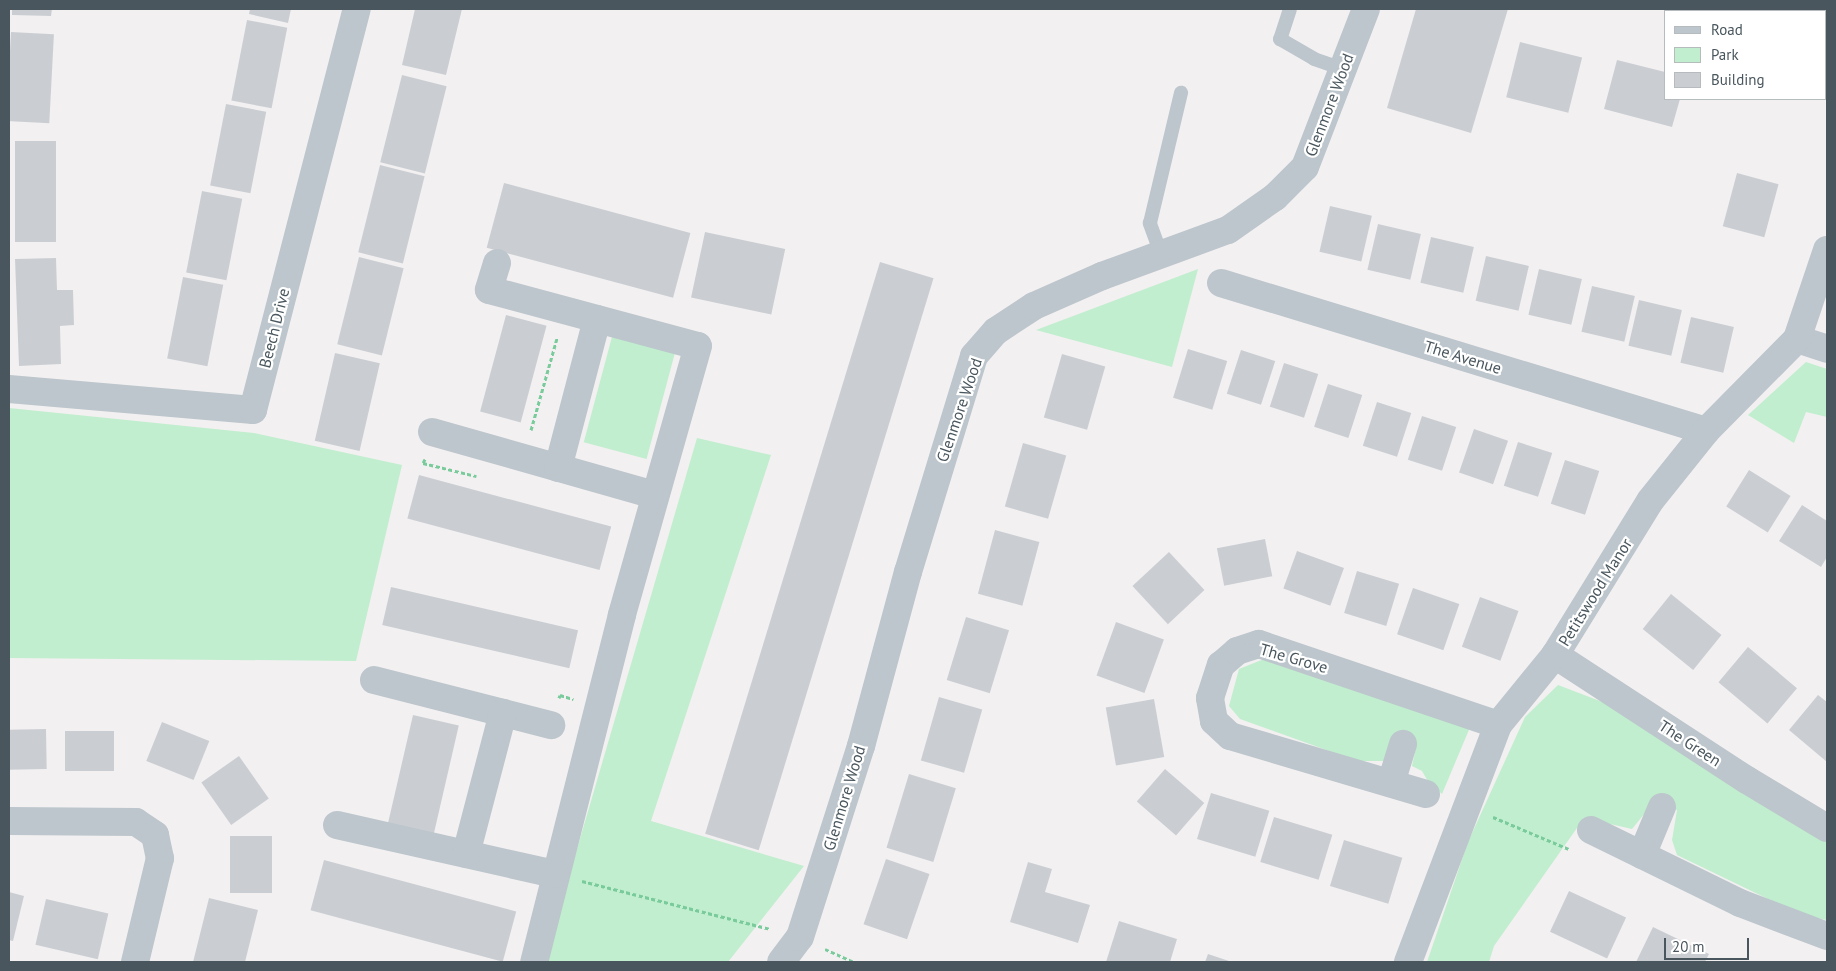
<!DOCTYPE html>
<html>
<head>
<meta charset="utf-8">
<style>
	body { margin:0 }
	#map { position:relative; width:1836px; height:971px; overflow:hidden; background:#f3f0f1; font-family:"PT Sans",sans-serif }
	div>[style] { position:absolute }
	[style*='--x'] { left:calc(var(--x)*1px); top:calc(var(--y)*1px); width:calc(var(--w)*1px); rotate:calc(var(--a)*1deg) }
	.green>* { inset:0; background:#c1eece; transform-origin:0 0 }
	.building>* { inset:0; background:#caced3; transform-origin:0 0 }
	.path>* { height:3px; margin-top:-1.5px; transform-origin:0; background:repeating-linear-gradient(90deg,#79cb9b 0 4px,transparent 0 6.5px) }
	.service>* { height:14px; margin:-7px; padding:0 7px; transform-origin:7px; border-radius:7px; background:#bcc6cc }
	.minor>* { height:28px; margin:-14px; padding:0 14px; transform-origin:14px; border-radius:14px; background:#bcc6cc }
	span { translate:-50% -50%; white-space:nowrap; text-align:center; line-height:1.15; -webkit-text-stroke:4.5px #fff; paint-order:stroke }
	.street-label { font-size:16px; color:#49565d }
	.frame { position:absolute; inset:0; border:10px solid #49565d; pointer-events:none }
	.legend { position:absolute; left:1664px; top:10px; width:162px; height:90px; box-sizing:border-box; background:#fff; border:1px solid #b6bbbe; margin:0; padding:6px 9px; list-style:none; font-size:15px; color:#49565d }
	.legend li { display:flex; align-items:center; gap:10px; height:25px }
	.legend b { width:25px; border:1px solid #b6bbbe }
	.scale { position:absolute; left:1664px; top:938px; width:85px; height:22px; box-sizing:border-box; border:2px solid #49565d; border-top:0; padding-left:6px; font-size:15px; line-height:18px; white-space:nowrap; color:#49565d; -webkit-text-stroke:4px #fff; paint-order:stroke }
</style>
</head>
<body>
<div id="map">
	<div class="green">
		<i style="clip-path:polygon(1198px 269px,1172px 367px,1036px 330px)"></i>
		<i style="left:613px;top:333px;width:65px;height:113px;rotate:15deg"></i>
		<i style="clip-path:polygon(1806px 362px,1827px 369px,1827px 417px,1806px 412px,1794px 443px,1748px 415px)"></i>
		<i style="clip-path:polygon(9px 408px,254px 433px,402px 465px,356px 661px,9px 658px)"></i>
		<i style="clip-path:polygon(697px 438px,771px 455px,651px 821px,804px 866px,728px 962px,544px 962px)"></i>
		<i style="clip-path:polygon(1264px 659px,1471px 725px,1442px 794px,1429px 783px,1422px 771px,1412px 766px,1417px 743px,1392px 738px,1384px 761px,1357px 761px,1240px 719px,1229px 706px,1239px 669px)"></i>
		<i style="clip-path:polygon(1558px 685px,1613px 706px,1827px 840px,1827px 920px,1801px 915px,1677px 855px,1672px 840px,1677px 810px,1654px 802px,1632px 829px,1584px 818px,1494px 946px,1489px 962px,1427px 962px,1468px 842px,1525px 717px)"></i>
	</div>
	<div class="building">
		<i style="clip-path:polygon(12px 9px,52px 9px,51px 16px,12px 15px)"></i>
		<i style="clip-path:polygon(250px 9px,291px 9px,288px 23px,249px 14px)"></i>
		<i style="clip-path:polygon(415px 9px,462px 9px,446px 75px,402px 65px)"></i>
		<i style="clip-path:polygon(1416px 9px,1508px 9px,1471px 133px,1387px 108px)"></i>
		<i style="clip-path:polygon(1762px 9px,1827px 9px,1827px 34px,1825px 33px,1825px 11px,1761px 11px)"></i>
		<i style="left:247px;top:20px;width:41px;height:82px;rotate:11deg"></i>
		<i style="left:11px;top:32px;width:43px;height:89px;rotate:3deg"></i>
		<i style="left:1520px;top:42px;width:64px;height:57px;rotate:14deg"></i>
		<i style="clip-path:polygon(1617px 60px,1665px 72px,1665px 99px,1680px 99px,1672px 127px,1604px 109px)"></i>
		<i style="left:402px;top:75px;width:46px;height:90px;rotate:14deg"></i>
		<i style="left:226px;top:104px;width:41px;height:83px;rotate:11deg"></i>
		<i style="left:56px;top:141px;width:101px;height:41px;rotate:90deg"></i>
		<i style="left:380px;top:165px;width:46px;height:90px;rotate:14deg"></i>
		<i style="left:1737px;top:173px;width:43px;height:55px;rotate:15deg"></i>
		<i style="left:504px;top:183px;width:193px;height:67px;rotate:15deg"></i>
		<i style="left:202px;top:191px;width:41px;height:83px;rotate:11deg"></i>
		<i style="left:1330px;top:206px;width:43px;height:47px;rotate:13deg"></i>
		<i style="left:1378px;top:224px;width:44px;height:47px;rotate:13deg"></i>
		<i style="left:705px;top:232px;width:82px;height:67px;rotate:12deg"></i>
		<i style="left:1431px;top:237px;width:44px;height:47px;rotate:13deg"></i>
		<i style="left:1486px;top:256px;width:44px;height:46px;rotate:13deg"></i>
		<i style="left:359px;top:257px;width:46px;height:90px;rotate:14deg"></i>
		<i style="clip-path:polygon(56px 258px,57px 290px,73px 290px,74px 325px,60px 326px,61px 364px,19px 366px,15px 259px)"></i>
		<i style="left:880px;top:262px;width:56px;height:598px;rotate:17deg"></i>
		<i style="left:1539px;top:269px;width:44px;height:47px;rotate:13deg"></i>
		<i style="left:183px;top:277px;width:41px;height:83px;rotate:11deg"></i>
		<i style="left:1592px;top:286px;width:44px;height:47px;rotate:13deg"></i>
		<i style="left:1639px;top:300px;width:44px;height:47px;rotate:13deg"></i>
		<i style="left:506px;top:315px;width:42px;height:100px;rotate:15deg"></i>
		<i style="left:1691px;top:317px;width:44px;height:47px;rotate:13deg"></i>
		<i style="left:1188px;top:349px;width:41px;height:51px;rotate:17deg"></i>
		<i style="left:1241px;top:350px;width:36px;height:46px;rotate:18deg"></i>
		<i style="left:335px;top:353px;width:46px;height:90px;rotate:13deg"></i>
		<i style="left:1062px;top:354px;width:45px;height:66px;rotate:16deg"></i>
		<i style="left:1284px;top:363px;width:36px;height:46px;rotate:18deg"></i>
		<i style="left:1328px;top:384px;width:36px;height:45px;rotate:18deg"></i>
		<i style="left:1377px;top:402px;width:36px;height:46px;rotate:18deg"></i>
		<i style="left:1422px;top:416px;width:36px;height:46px;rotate:18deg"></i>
		<i style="left:1474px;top:429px;width:36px;height:46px;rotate:19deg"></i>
		<i style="left:1518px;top:442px;width:36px;height:46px;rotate:18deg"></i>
		<i style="left:1023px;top:443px;width:45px;height:66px;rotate:16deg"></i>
		<i style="left:1565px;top:460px;width:36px;height:46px;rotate:18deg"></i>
		<i style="left:1749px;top:470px;width:49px;height:43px;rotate:32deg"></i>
		<i style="left:419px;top:475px;width:199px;height:45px;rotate:15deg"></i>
		<i style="clip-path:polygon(1802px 505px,1827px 521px,1827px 557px,1821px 567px,1779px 541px)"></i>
		<i style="left:995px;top:530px;width:46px;height:66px;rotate:15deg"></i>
		<i style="left:1265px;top:539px;width:38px;height:49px;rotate:79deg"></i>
		<i style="left:1297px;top:551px;width:50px;height:40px;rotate:20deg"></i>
		<i style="left:1169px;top:552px;width:52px;height:50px;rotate:47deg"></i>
		<i style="left:1357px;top:571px;width:44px;height:44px;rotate:17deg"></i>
		<i style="left:391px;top:587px;width:192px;height:39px;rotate:13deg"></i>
		<i style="left:1413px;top:588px;width:49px;height:49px;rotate:19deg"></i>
		<i style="left:1671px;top:594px;width:65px;height:45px;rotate:39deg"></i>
		<i style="left:1480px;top:597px;width:41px;height:53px;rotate:20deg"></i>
		<i style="left:966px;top:617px;width:45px;height:66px;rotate:17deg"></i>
		<i style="left:1116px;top:622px;width:51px;height:57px;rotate:20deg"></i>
		<i style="left:1748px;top:647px;width:64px;height:46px;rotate:40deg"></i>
		<i style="clip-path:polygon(1818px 695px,1827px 702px,1827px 762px,1789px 730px)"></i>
		<i style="left:939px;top:697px;width:45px;height:66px;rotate:16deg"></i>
		<i style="left:1154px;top:699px;width:59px;height:49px;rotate:80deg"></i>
		<i style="left:413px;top:715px;width:47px;height:113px;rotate:13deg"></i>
		<i style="left:162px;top:722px;width:51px;height:42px;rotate:22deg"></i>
		<i style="left:46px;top:729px;width:40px;height:37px;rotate:89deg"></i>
		<i style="left:65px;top:731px;width:49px;height:40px"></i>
		<i style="left:239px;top:756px;width:52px;height:46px;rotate:55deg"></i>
		<i style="left:1165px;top:769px;width:52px;height:43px;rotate:41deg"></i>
		<i style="left:909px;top:774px;width:49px;height:77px;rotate:17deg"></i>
		<i style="left:1211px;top:793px;width:61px;height:48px;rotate:17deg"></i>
		<i style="left:1274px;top:817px;width:61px;height:47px;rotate:17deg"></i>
		<i style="left:272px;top:836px;width:57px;height:42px;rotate:90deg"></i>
		<i style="left:1344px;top:840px;width:61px;height:48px;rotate:17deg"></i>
		<i style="left:886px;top:859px;width:46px;height:69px;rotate:19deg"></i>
		<i style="left:324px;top:860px;width:199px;height:52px;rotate:15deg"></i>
		<i style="clip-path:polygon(1028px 862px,1052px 869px,1045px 892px,1090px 905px,1078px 943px,1010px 922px)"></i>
		<i style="left:1569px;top:891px;width:63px;height:45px;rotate:25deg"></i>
		<i style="clip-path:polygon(9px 892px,24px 896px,13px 941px,9px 940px)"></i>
		<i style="clip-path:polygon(209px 898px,258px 910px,245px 962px,193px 962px)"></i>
		<i style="left:46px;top:899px;width:64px;height:47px;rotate:13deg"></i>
		<i style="clip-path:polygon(1119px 921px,1177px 939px,1170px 962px,1106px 962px)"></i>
		<i style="clip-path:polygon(1653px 927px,1709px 954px,1705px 962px,1636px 962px)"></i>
		<i style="clip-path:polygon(1208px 954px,1232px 962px,1205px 962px)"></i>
	</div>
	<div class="path">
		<i style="--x:531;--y:430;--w:96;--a:-74.2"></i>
		<i style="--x:425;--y:459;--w:4;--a:117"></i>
		<i style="--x:423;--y:463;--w:55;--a:13.8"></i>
		<i style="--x:559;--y:698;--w:3;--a:-72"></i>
		<i style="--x:560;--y:695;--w:14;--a:17"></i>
		<i style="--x:1493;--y:817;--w:82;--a:22.8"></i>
		<i style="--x:582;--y:881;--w:194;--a:14.3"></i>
		<i style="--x:825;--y:949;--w:32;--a:24"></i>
	</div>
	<div class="service">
		<i style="--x:1290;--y:9;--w:32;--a:108"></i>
		<i style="--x:1280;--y:39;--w:39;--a:30"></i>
		<i style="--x:1314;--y:59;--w:31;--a:19"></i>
		<i style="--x:1161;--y:254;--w:33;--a:-110"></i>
		<i style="--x:1150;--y:223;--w:134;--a:-76.6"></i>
	</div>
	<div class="minor">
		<i style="--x:497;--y:263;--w:28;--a:107"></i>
		<i style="--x:489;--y:290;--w:216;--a:15"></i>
		<i style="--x:698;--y:346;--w:280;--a:105.8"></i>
		<i style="--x:622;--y:615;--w:358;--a:104.2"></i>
		<i style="--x:1221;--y:283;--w:507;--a:16.97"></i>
		<i style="--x:1797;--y:339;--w:32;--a:18"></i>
		<i style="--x:9;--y:389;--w:245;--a:4.9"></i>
		<i style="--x:253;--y:410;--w:414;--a:-75.5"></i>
		<i style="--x:432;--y:432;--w:232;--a:15.8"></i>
		<i style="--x:558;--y:468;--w:154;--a:-75.3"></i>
		<i style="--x:1555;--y:655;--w:229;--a:33.1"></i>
		<i style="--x:1747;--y:780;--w:93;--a:31"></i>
		<i style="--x:374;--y:680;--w:183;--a:14.3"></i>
		<i style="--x:1391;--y:783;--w:41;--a:-72.9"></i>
		<i style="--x:1426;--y:794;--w:204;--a:-163.5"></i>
		<i style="--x:1230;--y:736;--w:22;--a:-137"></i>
		<i style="--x:1214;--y:721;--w:23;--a:-100"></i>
		<i style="--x:1210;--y:698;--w:35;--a:-72"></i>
		<i style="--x:1221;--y:665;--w:21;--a:-41"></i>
		<i style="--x:1237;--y:651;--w:23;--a:-18"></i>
		<i style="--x:1259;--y:644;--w:252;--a:18.7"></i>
		<i style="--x:9;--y:821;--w:127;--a:0.5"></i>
		<i style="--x:136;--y:822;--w:23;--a:34"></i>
		<i style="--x:155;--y:835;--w:24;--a:78"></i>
		<i style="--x:160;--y:858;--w:107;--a:103.5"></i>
		<i style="--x:337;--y:825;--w:223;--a:12.7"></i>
		<i style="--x:1591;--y:830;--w:166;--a:26.1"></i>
		<i style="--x:1740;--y:903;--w:93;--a:20.8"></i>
		<i style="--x:466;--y:854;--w:146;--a:-75.3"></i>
		<i style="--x:1642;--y:855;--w:52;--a:-67.4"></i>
		<i style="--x:781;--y:962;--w:31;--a:-53"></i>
		<i style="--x:800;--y:937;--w:201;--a:-72.3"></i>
		<i style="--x:861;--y:746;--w:180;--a:-74.9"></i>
		<i style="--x:908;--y:572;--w:226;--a:-73"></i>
		<i style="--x:974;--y:356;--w:33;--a:-49"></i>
		<i style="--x:996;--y:331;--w:45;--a:-33.3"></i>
		<i style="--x:1034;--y:306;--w:74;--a:-23.8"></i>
		<i style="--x:1102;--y:276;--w:134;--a:-20.1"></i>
		<i style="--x:1228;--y:230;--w:57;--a:-35.1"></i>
		<i style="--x:1275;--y:197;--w:42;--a:-45"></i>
		<i style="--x:1305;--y:167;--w:169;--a:-68.9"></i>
		<i style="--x:1408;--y:962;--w:254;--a:-69.2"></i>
		<i style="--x:1498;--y:725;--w:90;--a:-50.8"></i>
		<i style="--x:1555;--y:655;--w:181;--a:-58.3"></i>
		<i style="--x:1650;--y:501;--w:90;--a:-51.3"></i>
		<i style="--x:1706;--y:431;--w:129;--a:-45.3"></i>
		<i style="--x:1797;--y:339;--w:94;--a:-71.4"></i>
	</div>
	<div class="street-label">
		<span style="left:1329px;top:105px;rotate:-69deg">Glenmore Wood</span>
		<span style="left:274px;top:328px;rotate:-76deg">Beech Drive</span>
		<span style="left:1463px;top:357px;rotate:17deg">The Avenue</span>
		<span style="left:959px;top:410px;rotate:-71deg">Glenmore Wood</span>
		<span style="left:1595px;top:592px;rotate:-58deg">Petitswood Manor</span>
		<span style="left:1294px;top:658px;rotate:16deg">The Grove</span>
		<span style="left:1690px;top:743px;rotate:33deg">The Green</span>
		<span style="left:844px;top:798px;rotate:-73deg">Glenmore Wood</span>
	</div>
	<div class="frame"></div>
	<ul class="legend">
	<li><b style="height:6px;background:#bcc6cc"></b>Road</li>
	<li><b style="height:14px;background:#c1eece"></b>Park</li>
	<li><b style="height:14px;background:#caced3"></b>Building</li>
	</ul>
	<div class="scale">20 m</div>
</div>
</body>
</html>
